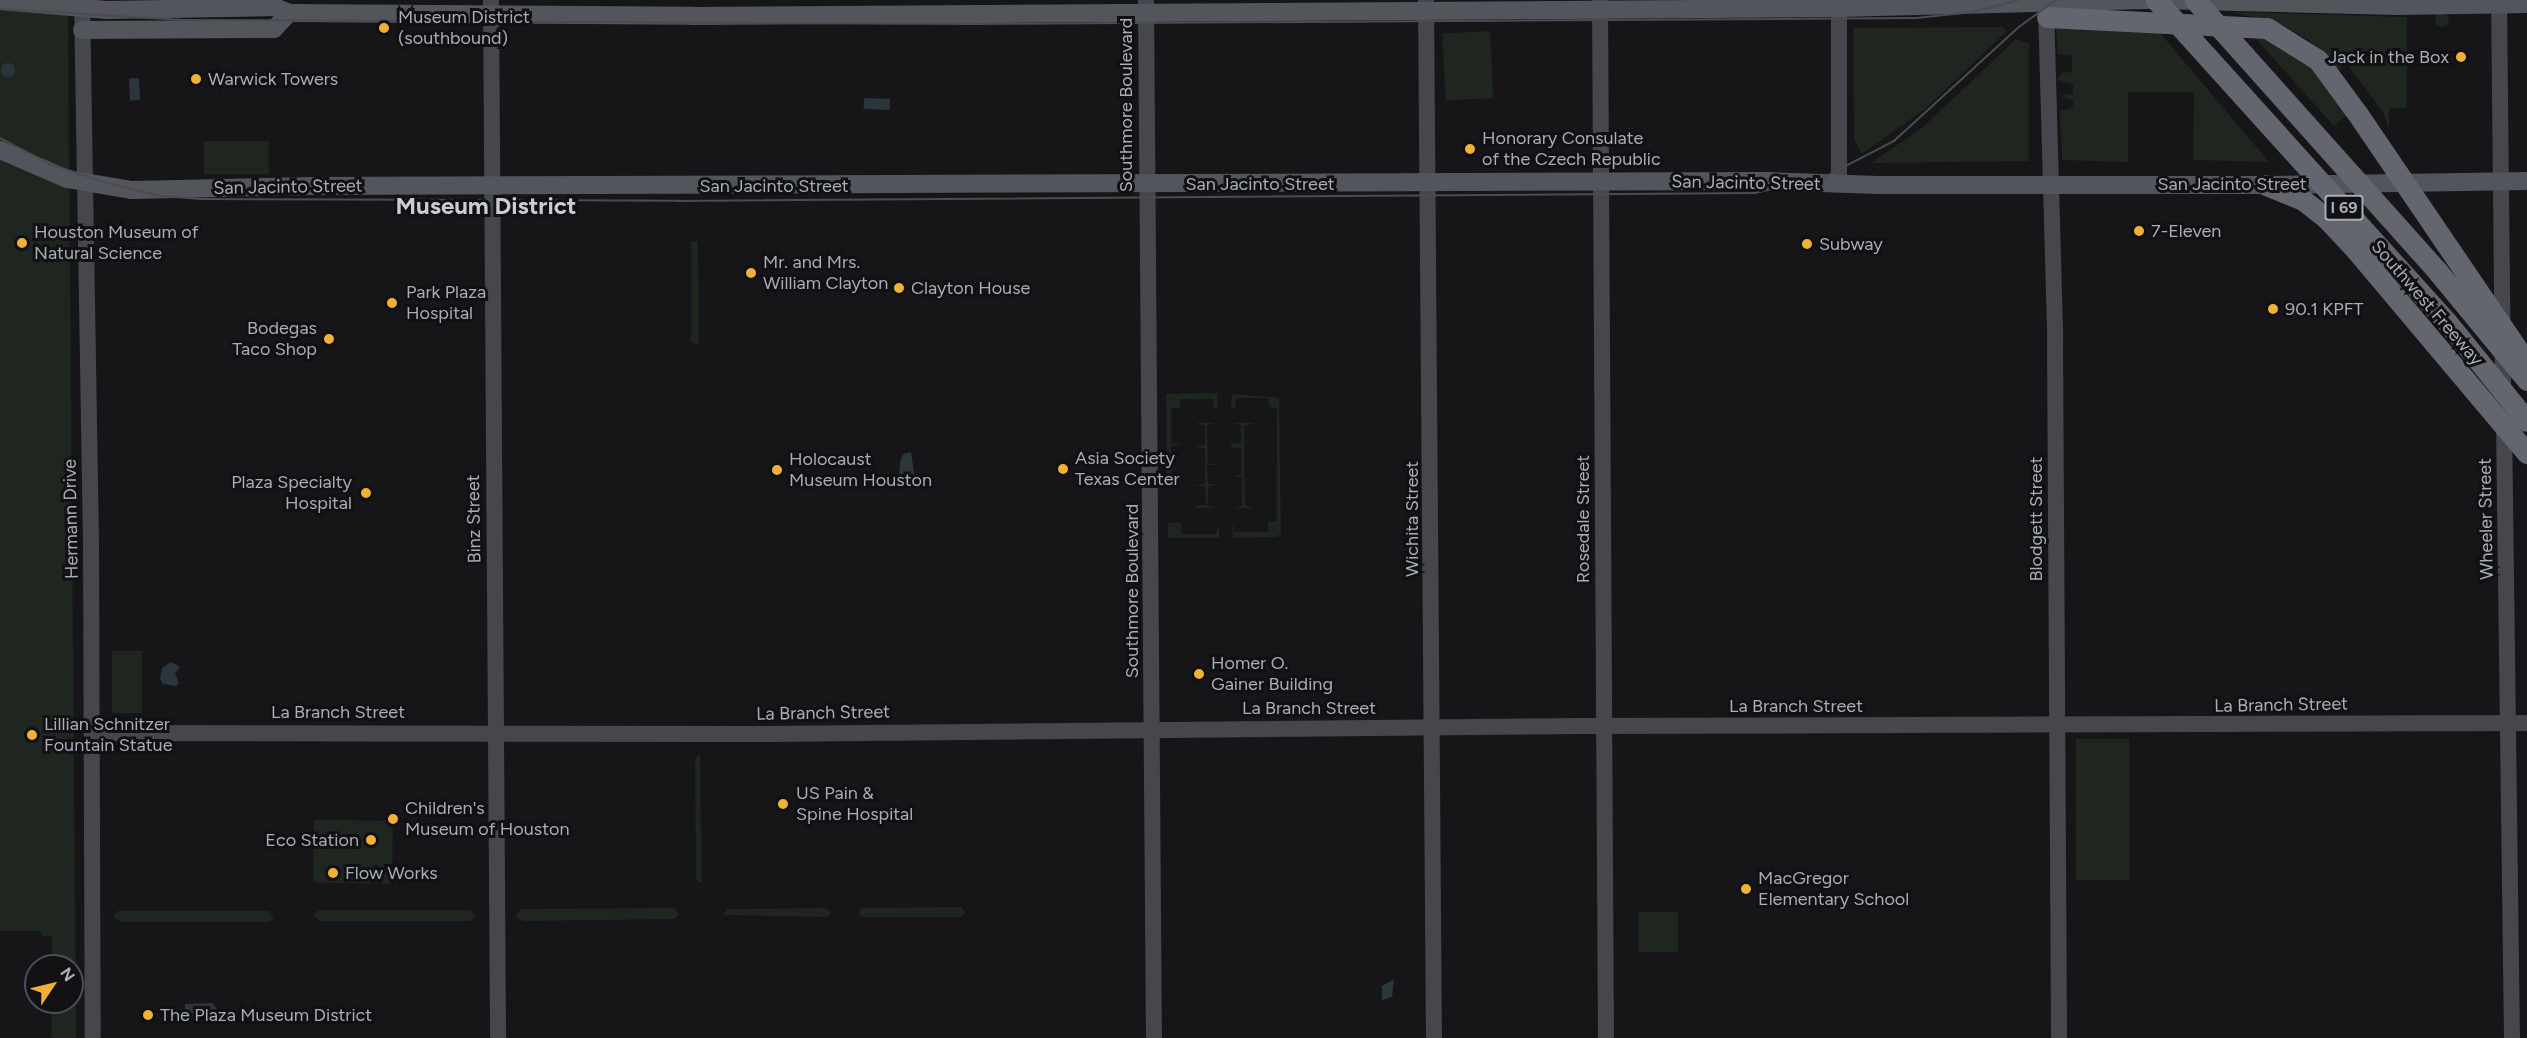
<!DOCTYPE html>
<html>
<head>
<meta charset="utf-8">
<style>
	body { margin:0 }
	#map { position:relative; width:2527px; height:1038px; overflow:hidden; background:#161618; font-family:Figtree,sans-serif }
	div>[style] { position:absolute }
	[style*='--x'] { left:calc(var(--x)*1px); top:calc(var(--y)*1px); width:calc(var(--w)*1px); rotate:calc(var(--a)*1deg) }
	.green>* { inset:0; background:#1e261f; transform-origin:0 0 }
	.round { border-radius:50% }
	.water>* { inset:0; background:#2c353c; transform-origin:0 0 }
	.secondary>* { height:16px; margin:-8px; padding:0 8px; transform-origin:8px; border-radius:8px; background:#45474d }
	.primary>* { height:18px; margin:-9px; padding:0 9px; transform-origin:9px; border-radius:9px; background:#53555c }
	.highway>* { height:21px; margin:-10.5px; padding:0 10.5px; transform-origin:10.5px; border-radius:10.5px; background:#63666e }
	.tram>* { height:1.5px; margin:-0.75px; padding:0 0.75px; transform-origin:0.75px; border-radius:0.75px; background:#4a4c52 }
	.highway-bridge>* { height:21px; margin:-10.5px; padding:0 10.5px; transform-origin:10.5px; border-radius:10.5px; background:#63666e }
	.dots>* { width:16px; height:16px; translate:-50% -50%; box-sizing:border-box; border:3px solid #111113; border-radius:50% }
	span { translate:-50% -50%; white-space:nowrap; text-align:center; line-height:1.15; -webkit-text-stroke:6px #111113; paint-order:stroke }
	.shield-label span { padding:2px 4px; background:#111113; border:2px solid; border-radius:4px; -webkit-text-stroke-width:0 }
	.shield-label { font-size:16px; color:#a8adb8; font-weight:700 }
	.poi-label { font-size:18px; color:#a8adb8 }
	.left { translate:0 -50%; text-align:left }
	.right { translate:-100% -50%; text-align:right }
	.street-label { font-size:18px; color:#a8adb8 }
	.district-label { font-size:24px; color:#c9ccd4; font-weight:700 }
	.north { position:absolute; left:24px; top:954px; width:60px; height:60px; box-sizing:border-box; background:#111113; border:2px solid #4d4f55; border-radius:50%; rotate:55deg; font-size:16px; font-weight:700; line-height:24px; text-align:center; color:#a8adb8 }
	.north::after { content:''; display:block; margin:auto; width:21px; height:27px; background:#f2b134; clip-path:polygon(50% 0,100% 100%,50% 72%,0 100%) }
</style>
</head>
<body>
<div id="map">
	<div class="green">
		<i style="clip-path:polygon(0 0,68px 0,76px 1038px,51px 1038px,52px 1002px,72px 1002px,72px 966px,52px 966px,52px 936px,42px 936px,40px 931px,0 931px)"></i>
		<i style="clip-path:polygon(2232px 12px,2407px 17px,2407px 108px,2389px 108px,2389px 130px,2383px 112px,2347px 64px,2338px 69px,2309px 40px,2278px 23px)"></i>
		<i class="round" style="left:2435px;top:13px;width:14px;height:14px"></i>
		<i style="clip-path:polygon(2002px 27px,2007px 31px,1925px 109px,1862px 154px,1854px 139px,1853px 28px)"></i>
		<i style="clip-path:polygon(2155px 27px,2269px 162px,2193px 160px,2194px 92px,2128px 92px,2128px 162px,2062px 160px,2060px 111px,2073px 107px,2073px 100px,2059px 96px,2073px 94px,2073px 84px,2058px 80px,2061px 73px,2072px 72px,2072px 56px,2058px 54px,2056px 29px)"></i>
		<i style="left:1490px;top:31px;width:67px;height:48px;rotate:87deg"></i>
		<i style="clip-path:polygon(2249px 31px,2300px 50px,2350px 112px,2334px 126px)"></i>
		<i style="clip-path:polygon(2016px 39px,2029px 44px,2029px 161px,1871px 163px,1922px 128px)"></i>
		<i style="left:204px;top:141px;width:65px;height:33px"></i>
		<i style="clip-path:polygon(698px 241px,699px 342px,696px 345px,691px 341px,691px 242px)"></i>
		<i style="clip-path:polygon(1217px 393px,1218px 408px,1214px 408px,1213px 399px,1180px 399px,1180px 408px,1171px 408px,1171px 443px,1182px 445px,1171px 446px,1172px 475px,1181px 477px,1172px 477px,1171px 487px,1167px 487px,1166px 394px)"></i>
		<i style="clip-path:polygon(1232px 394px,1279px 398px,1281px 533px,1277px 537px,1233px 538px,1232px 523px,1235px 532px,1268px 532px,1268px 522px,1277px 521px,1277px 408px,1269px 407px,1268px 398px,1236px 398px,1235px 408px,1231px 408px)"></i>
		<i style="clip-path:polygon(1196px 423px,1216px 423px,1207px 425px,1208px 463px,1217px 465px,1207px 465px,1208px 484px,1218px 484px,1208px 487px,1208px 506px,1217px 508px,1196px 508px,1196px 505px,1206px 505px,1205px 486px,1195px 486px,1205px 483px,1205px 449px,1195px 446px,1205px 445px,1205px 426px)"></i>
		<i style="clip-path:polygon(1232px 423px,1254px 423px,1244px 426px,1245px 505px,1253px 508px,1233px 508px,1242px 506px,1242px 477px,1233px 477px,1241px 475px,1241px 448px,1231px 447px,1231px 444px,1241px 443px,1241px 425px)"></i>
		<i style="clip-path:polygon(1168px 523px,1181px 523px,1182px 534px,1216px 534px,1219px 523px,1219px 538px,1168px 538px)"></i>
		<i style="left:112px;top:651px;width:30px;height:62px"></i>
		<i style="left:2129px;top:739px;width:141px;height:53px;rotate:90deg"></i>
		<i style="clip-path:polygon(700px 753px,702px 881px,700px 883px,696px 879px,695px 759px)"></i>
		<i style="left:393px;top:821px;width:63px;height:79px;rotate:91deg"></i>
		<i style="clip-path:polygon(961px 907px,966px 913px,960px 917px,864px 917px,858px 914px,862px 908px)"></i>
		<i style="clip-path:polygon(674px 908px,679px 914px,674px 919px,524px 921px,515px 917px,521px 909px)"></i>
		<i style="clip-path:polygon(826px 908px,831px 912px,829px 917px,723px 915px,727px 909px)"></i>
		<i style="clip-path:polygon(319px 910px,470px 910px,476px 916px,470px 921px,320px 921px,314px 915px)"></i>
		<i style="clip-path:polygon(118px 911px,269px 911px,274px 918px,269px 922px,121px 922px,113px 917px)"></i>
		<i style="left:1639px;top:912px;width:39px;height:40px"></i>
	</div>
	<div class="water">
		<i class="round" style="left:1px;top:63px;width:14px;height:14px"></i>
		<i style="left:139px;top:78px;width:22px;height:10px;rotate:87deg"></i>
		<i style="left:864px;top:98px;width:26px;height:11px;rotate:2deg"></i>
		<i style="clip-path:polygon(911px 452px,915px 479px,907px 486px,899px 475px,900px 462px,903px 454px)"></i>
		<i style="clip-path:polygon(171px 662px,180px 667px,175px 673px,179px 683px,176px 686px,163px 684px,160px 679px,162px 668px)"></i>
		<i style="clip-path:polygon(1394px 979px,1392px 997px,1382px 1000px,1382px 986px)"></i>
		<i style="clip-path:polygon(212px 1003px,217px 1009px,214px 1017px,185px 1019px,185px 1004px)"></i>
	</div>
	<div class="secondary">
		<i style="--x:82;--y:0;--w:544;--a:89.05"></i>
		<i style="--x:91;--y:544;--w:494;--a:89.8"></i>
		<i style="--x:491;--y:0;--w:1038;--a:89.61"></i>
		<i style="--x:1146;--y:0;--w:1038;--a:89.56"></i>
		<i style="--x:1426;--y:0;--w:1038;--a:89.56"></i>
		<i style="--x:1600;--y:0;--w:1038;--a:89.67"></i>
		<i style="--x:1839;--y:0;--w:184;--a:90"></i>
		<i style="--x:2499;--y:0;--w:395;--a:89.4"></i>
		<i style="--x:2046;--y:7;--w:331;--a:88.4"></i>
		<i style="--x:2055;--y:338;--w:700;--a:89.67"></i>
		<i style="--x:2504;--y:421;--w:617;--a:89.26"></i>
		<i style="--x:92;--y:733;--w:673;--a:0.09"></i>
		<i style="--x:765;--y:734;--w:818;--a:-0.56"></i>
		<i style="--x:1583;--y:726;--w:944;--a:-0.18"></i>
	</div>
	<div class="primary">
		<i style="--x:0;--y:1;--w:107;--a:4.8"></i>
		<i style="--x:107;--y:10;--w:168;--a:-1"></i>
		<i style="--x:275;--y:7;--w:15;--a:23"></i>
		<i style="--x:289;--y:13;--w:404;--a:0.4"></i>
		<i style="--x:693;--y:16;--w:1146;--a:-0.4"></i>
		<i style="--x:1839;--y:8;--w:316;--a:-1.5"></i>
		<i style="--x:2155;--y:0;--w:242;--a:1.4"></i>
		<i style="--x:2397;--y:6;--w:130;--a:-0.9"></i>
		<i style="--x:82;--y:30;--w:192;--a:-0.3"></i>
		<i style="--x:274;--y:29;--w:22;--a:-47"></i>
		<i style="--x:0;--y:150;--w:73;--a:23.4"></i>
		<i style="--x:67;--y:179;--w:66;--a:9.6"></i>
		<i style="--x:132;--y:190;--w:181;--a:-1.3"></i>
		<i style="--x:313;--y:186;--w:1454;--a:-0.2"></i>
		<i style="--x:1767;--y:181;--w:111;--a:2.1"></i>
		<i style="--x:1878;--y:185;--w:388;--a:0"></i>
		<i style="--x:2266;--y:185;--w:261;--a:-0.9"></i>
	</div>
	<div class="highway">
		<i style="--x:2047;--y:17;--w:220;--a:2.9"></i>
		<i style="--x:2267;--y:28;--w:60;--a:32.1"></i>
		<i style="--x:2318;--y:60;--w:66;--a:53.7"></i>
		<i style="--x:2266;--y:185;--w:40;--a:22"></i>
		<i style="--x:2303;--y:200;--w:29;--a:38"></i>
		<i style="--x:2326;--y:218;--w:42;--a:46.9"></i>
	</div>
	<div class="tram">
		<i style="--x:0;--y:9;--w:184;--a:3.4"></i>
		<i style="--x:184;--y:20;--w:788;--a:0.29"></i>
		<i style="--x:972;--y:24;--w:945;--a:-0.36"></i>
		<i style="--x:1917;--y:18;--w:56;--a:-6.1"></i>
		<i style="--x:1973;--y:12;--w:48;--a:-14.6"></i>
		<i style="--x:0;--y:138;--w:56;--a:27.5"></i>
		<i style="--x:50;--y:164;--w:57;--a:18.4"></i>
		<i style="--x:104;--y:182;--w:59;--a:13.8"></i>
		<i style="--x:161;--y:196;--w:40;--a:4.3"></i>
		<i style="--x:201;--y:199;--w:477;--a:0.2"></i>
		<i style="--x:678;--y:201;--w:1077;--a:-0.43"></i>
		<i style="--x:1755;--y:193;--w:72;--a:-12.9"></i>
		<i style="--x:1825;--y:177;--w:78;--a:-27.6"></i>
		<i style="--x:1894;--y:141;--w:169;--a:-42.4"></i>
		<i style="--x:2019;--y:27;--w:46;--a:-36.1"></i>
	</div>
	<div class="highway-bridge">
		<i style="--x:2156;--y:0;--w:434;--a:47.9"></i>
		<i style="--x:2447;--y:322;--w:127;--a:51.1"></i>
		<i style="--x:2195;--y:0;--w:365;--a:48.2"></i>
		<i style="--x:2438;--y:272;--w:140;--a:50.5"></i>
		<i style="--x:2357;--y:113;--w:292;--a:55.8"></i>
		<i style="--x:2355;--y:249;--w:267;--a:49.9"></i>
	</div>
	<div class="dots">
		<i style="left:384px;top:28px;background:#f2b134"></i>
		<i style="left:2461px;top:57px;background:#f2b134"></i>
		<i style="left:196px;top:79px;background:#f2b134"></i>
		<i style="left:1470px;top:149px;background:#f2b134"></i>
		<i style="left:2139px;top:231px;background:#f2b134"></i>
		<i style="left:22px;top:243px;background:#f2b134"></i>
		<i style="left:1807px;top:244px;background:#f2b134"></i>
		<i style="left:751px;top:273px;background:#f2b134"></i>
		<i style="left:899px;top:288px;background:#f2b134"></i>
		<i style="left:392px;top:303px;background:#f2b134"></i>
		<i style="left:2273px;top:309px;background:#f2b134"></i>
		<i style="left:329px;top:339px;background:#f2b134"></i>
		<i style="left:1063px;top:469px;background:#f2b134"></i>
		<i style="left:777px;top:470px;background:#f2b134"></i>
		<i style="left:366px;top:493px;background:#f2b134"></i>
		<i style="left:1199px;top:674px;background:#f2b134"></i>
		<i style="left:32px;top:735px;background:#f2b134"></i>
		<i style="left:783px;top:804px;background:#f2b134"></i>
		<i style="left:393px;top:819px;background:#f2b134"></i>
		<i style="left:371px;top:840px;background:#f2b134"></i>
		<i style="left:333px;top:873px;background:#f2b134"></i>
		<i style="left:1746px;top:889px;background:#f2b134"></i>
		<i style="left:148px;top:1015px;background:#f2b134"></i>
	</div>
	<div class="shield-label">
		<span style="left:2344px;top:208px">I 69</span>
	</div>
	<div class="poi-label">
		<span class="left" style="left:398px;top:28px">Museum District<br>(southbound)</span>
		<span class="right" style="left:2449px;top:57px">Jack in the Box</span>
		<span class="left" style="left:208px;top:79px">Warwick Towers</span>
		<span class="left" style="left:1482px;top:149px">Honorary Consulate<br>of the Czech Republic</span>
		<span class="left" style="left:2151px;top:231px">7-Eleven</span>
		<span class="left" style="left:34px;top:243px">Houston Museum of<br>Natural Science</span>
		<span class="left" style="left:1819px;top:244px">Subway</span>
		<span class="left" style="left:763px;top:273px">Mr. and Mrs.<br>William Clayton</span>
		<span class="left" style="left:911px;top:288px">Clayton House</span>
		<span class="left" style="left:406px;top:303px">Park Plaza<br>Hospital</span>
		<span class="left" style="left:2285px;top:309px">90.1 KPFT</span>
		<span class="right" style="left:317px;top:339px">Bodegas<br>Taco Shop</span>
		<span class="left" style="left:1075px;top:469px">Asia Society<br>Texas Center</span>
		<span class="left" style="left:789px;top:470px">Holocaust<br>Museum Houston</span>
		<span class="right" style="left:352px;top:493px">Plaza Specialty<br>Hospital</span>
		<span class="left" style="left:1211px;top:674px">Homer O.<br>Gainer Building</span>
		<span class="left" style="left:44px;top:735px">Lillian Schnitzer<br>Fountain Statue</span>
		<span class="left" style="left:796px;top:804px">US Pain &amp;<br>Spine Hospital</span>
		<span class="left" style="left:405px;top:819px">Children's<br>Museum of Houston</span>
		<span class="right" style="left:359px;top:840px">Eco Station</span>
		<span class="left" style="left:345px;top:873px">Flow Works</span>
		<span class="left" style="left:1758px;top:889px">MacGregor<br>Elementary School</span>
		<span class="left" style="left:160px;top:1015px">The Plaza Museum District</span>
	</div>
	<div class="street-label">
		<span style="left:1126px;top:105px;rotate:-90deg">Southmore Boulevard</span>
		<span style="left:1746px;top:183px;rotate:1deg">San Jacinto Street</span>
		<span style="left:1260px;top:184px">San Jacinto Street</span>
		<span style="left:2232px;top:184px">San Jacinto Street</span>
		<span style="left:774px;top:186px">San Jacinto Street</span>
		<span style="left:288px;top:187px;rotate:-1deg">San Jacinto Street</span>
		<span style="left:2427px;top:303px;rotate:49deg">Southwest Freeway</span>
		<span style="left:71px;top:519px;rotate:-91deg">Hermann Drive</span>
		<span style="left:474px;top:519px;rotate:-91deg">Binz Street</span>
		<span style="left:1412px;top:519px;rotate:-90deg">Wichita Street</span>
		<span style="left:1583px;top:519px;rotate:-90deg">Rosedale Street</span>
		<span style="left:2036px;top:519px;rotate:-90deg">Blodgett Street</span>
		<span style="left:2486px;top:519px;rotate:-91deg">Wheeler Street</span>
		<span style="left:1132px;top:591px;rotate:-90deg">Southmore Boulevard</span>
		<span style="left:2281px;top:705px;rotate:-1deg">La Branch Street</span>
		<span style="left:1796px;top:706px">La Branch Street</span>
		<span style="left:1309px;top:708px">La Branch Street</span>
		<span style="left:338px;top:712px">La Branch Street</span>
		<span style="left:823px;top:713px;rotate:-1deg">La Branch Street</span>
	</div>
	<div class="district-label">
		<span style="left:486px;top:206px">Museum District</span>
	</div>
	<div class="north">N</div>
</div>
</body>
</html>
